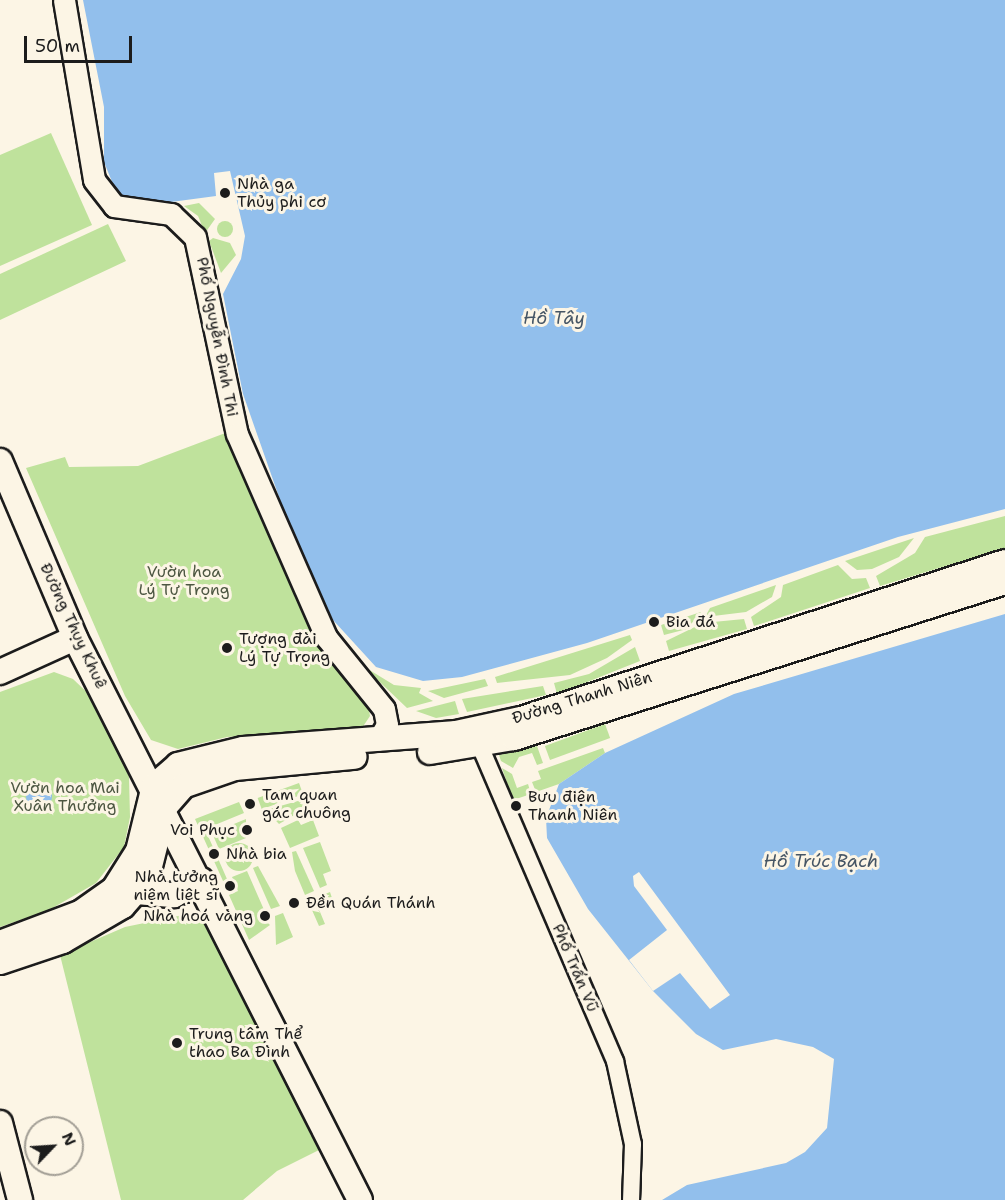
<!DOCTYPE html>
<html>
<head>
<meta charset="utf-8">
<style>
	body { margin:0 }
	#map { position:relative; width:1005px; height:1200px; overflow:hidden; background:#fcf5e5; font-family:"Shantell Sans",sans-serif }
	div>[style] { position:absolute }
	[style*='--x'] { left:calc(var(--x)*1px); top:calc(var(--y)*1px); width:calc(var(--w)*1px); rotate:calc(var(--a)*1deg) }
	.green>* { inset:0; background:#bfe29c; transform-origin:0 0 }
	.round { border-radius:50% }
	.water>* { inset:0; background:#92bfec }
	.pier>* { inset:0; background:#fcf5e5 }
	.roads { filter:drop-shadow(2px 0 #1c1c1c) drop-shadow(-2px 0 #1c1c1c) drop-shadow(0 2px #1c1c1c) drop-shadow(0 -2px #1c1c1c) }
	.minor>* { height:16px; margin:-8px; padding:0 8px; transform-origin:8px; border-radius:8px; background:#fcf5e5 }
	.tertiary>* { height:21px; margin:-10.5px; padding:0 10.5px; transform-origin:10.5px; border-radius:10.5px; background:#fcf5e5 }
	.secondary>* { height:24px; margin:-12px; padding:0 12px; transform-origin:12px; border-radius:12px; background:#fcf5e5 }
	.dots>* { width:16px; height:16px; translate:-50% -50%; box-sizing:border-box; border:3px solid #fcf5e5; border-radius:50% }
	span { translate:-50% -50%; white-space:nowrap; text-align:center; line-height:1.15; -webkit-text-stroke:6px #fcf5e5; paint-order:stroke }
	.poi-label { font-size:16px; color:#1c1c1c }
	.left { translate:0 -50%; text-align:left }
	.right { translate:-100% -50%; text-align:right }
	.street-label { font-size:16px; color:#1c1c1c }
	.park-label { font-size:16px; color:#4d5742 }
	.water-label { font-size:18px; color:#455565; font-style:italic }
	.north { position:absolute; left:24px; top:1116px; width:60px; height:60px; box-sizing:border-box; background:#fcf5e5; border:2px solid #a29e95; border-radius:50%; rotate:65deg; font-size:16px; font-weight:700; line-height:24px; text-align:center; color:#1c1c1c }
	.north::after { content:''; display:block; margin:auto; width:21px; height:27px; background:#1c1c1c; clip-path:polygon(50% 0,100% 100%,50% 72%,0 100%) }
	.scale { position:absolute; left:24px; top:36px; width:108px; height:27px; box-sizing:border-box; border:3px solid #1c1c1c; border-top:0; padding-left:8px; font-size:18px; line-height:21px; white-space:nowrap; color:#1c1c1c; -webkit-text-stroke:4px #fcf5e5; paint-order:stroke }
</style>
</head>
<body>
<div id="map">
	<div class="green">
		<i style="clip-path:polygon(51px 133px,92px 225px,0 266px,0 155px)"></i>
		<i style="clip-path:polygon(199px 203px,215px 219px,205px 233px,198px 216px,184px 206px)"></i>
		<i class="round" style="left:217px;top:221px;width:16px;height:16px"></i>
		<i style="clip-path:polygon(108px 224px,126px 261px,0 320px,0 274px)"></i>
		<i style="clip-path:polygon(213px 238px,230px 243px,236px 255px,221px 273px,209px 241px)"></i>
		<i style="clip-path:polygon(228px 432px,368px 704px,370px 716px,362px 728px,227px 737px,178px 749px,151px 740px,125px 696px,26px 468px,65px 457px,69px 467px,138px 466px)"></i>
		<i style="clip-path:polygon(1005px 516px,1005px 548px,880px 586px,876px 576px,915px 553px,925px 537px)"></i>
		<i style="clip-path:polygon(914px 538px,899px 557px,872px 569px,857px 570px,845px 561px)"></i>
		<i style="clip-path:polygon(838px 565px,852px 579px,866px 578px,870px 588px,754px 626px,751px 617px,781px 597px,783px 585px)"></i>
		<i style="clip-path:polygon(776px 585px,772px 597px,746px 612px,705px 617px,710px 608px)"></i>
		<i style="clip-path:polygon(701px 612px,687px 629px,664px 635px,661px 625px)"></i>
		<i style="clip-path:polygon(744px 619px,747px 629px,669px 651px,666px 641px,703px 623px)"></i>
		<i style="clip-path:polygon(630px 635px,632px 640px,607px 658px,570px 675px,497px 683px,495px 677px)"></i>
		<i style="clip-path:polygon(635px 647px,640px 661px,557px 694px,554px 683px,589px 674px)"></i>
		<i style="clip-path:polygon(363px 666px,394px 685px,421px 688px,419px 693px,433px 701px,407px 708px)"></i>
		<i style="clip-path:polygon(54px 672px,73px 679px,94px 699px,116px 741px,129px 777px,130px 817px,124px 847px,96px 883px,49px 910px,0 927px,0 692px)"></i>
		<i style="clip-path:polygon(485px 679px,488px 686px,444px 698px,428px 691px)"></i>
		<i style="clip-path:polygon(543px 686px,546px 695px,467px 712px,462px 699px)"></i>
		<i style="clip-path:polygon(455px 701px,459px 714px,436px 718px,416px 711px)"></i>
		<i style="left:605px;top:724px;width:15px;height:64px;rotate:70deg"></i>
		<i style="clip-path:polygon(537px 746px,543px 763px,537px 765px,532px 753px,519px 757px,513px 768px,501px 761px,499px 755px)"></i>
		<i style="clip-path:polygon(603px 748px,605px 753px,559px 784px,536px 792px,532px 782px,541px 779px,538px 771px)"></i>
		<i style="clip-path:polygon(502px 768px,512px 774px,517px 788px,528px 784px,531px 794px,513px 800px)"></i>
		<i style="left:299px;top:783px;width:12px;height:44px;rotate:70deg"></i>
		<i style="clip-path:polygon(305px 799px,308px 807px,279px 824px,266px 810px)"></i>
		<i style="clip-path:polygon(239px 802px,244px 813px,205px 829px,227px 879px,223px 881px,195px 819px)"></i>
		<i style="clip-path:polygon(246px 819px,246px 838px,219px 849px,212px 833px)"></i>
		<i style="clip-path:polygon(298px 820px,301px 825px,313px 820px,319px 836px,290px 848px,281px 828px)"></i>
		<i style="clip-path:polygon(320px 842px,331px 871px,323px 874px,327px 885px,320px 888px,303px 848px)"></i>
		<i class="round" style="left:225px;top:843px;width:28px;height:28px"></i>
		<i style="clip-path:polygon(296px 851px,314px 891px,305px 895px,295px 871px,292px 852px)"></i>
		<i style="clip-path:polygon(258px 866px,280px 906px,271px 909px,253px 868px)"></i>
		<i style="clip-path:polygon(247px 871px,265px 912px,260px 915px,270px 925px,249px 940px,229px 895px,238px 891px,232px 877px)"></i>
		<i style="clip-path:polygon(330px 892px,333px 901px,318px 907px,325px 924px,319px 926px,308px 901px)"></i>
		<i style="clip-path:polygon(283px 913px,293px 937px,276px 945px,275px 916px)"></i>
		<i style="clip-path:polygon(188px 914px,205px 921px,323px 1148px,277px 1171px,243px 1200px,121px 1200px,60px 955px,125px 927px)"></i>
	</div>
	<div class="water">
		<i style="clip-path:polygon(83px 0,1005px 0,1005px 509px,898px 537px,587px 643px,462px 677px,423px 681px,376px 667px,333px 620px,292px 534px,243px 394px,223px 294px,241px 259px,245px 236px,230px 171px,214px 173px,216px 196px,171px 202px,128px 200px,117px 194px,104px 162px,104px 107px)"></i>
		<i style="clip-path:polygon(1005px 614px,1005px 1200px,662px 1200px,687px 1185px,786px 1163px,805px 1152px,827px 1128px,834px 1059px,813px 1047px,776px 1039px,723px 1050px,696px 1034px,653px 991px,588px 909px,547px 838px,546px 818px,559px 784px,605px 753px,734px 694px)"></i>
		<i class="round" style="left:26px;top:783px;width:26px;height:26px"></i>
	</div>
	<div class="pier">
		<i style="clip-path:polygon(639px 872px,730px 995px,710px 1009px,680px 973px,653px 991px,629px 960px,667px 930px,634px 886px,633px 876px)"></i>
	</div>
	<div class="roads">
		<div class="minor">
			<i style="--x:480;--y:746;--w:343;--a:66.8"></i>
			<i style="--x:615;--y:1061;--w:85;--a:77.8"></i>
			<i style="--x:633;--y:1144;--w:56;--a:92"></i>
		</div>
		<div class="tertiary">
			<i style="--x:64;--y:0;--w:182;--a:80.5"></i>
			<i style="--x:94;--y:180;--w:33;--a:52"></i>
			<i style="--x:114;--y:206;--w:58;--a:8"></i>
			<i style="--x:171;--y:214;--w:33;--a:44"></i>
			<i style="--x:195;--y:237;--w:201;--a:78"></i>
			<i style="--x:237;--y:434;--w:222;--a:66.3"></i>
			<i style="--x:326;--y:637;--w:92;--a:51.1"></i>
			<i style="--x:384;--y:709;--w:16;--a:79"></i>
			<i style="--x:387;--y:725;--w:17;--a:121"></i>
		</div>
		<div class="secondary">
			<i style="--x:0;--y:461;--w:192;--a:67"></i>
			<i style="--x:75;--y:638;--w:630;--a:63.11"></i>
			<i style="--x:0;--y:672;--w:82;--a:-24.4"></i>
			<i style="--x:430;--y:752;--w:85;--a:-9.5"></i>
			<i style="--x:514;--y:738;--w:515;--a:-17.63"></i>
			<i style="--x:137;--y:892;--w:37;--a:5"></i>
			<i style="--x:174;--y:895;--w:31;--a:-29"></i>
			<i style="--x:0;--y:943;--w:85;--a:-20.6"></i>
			<i style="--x:80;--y:913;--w:42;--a:-35.2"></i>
			<i style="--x:114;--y:889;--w:45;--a:-57.7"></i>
			<i style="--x:138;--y:851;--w:67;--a:-76.2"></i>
			<i style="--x:154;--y:786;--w:32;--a:-41"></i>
			<i style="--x:178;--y:765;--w:67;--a:-13.8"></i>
			<i style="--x:243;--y:749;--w:214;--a:-4.3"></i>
			<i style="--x:456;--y:733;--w:66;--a:-12.2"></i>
			<i style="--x:521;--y:719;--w:509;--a:-17.97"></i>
			<i style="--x:0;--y:962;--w:66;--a:-18.4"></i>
			<i style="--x:63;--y:941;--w:69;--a:-30.3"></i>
			<i style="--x:123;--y:906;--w:37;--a:-49"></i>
			<i style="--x:147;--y:878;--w:73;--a:-75.8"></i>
			<i style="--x:165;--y:807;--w:28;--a:-49"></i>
			<i style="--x:183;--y:786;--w:55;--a:-19.1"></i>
			<i style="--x:235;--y:768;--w:120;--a:-5.3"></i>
			<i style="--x:0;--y:1123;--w:80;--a:75.4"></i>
		</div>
	</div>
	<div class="dots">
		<i style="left:225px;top:193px;background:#1c1c1c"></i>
		<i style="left:654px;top:622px;background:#1c1c1c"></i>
		<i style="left:227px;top:648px;background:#1c1c1c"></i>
		<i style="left:250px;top:804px;background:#1c1c1c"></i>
		<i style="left:516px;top:806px;background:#1c1c1c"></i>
		<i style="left:247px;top:830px;background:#1c1c1c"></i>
		<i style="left:214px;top:854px;background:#1c1c1c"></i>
		<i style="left:230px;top:886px;background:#1c1c1c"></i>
		<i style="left:294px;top:903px;background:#1c1c1c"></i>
		<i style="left:265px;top:916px;background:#1c1c1c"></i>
		<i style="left:177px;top:1043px;background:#1c1c1c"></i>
	</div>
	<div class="poi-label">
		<span class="left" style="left:237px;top:193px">Nhà ga<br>Thủy phi cơ</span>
		<span class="left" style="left:666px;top:622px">Bia đá</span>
		<span class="left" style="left:239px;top:648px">Tượng đài<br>Lý Tự Trọng</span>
		<span class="left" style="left:262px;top:804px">Tam quan<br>gác chuông</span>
		<span class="left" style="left:528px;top:806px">Bưu điện<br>Thanh Niên</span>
		<span class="right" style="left:235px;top:830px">Voi Phục</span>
		<span class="left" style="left:226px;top:854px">Nhà bia</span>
		<span class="right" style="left:218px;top:886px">Nhà tưởng<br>niệm liệt sĩ</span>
		<span class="left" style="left:306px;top:903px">Đền Quán Thánh</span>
		<span class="right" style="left:253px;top:916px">Nhà hoá vàng</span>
		<span class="left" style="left:189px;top:1043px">Trung tâm Thể<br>thao Ba Đình</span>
	</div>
	<div class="street-label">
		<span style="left:217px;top:337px;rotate:79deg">Phố Nguyễn Đình Thi</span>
		<span style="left:73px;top:626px;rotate:65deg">Đường Thụy Khuê</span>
		<span style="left:582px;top:698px;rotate:-17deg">Đường Thanh Niên</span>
		<span style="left:575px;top:968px;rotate:67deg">Phố Trấn Vũ</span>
	</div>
	<div class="park-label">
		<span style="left:184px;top:581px">Vườn hoa<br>Lý Tự Trọng</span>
		<span style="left:65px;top:797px">Vườn hoa Mai<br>Xuân Thưởng</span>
	</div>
	<div class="water-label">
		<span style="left:554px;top:318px">Hồ Tây</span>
		<span style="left:821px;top:861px">Hồ Trúc Bạch</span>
	</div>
	<div class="north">N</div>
	<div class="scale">50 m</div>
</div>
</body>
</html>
